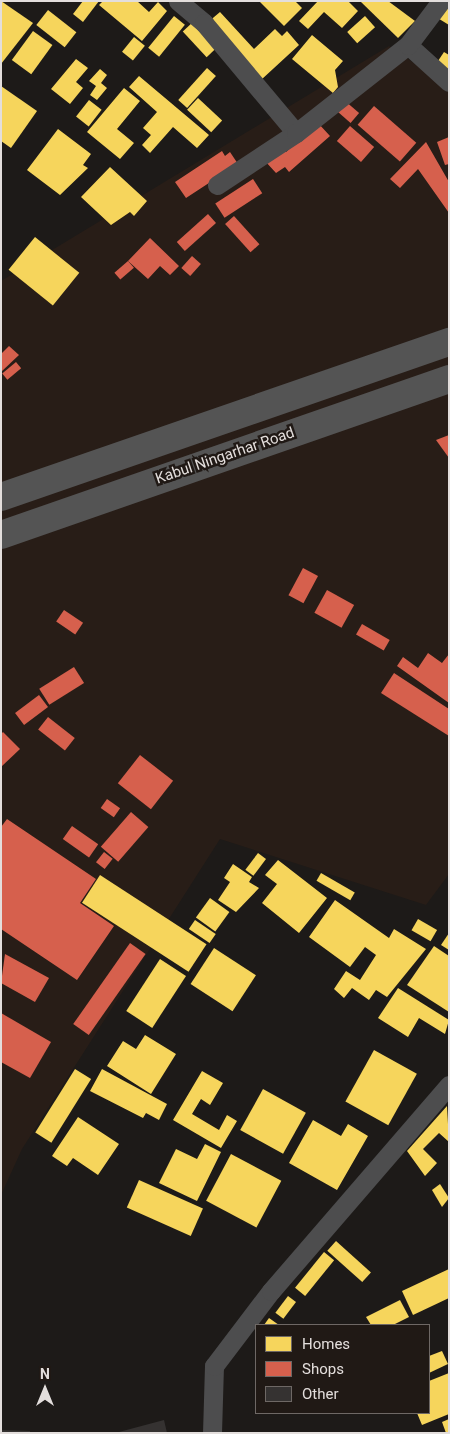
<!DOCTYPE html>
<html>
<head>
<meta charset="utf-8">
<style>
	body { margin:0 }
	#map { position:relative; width:450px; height:1434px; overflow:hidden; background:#1d1a18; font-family:Roboto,sans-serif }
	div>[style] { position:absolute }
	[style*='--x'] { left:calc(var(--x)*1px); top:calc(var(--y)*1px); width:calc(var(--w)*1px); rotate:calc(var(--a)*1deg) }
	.built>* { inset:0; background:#281d17 }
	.homes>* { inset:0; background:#f6d55c; transform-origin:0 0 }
	.shops>* { inset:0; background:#d6604d; transform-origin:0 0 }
	.building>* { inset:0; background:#353231 }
	.street>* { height:19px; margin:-9.5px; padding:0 9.5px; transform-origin:9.5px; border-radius:9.5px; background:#4d4d4e }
	.highway>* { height:28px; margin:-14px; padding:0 14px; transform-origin:14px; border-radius:14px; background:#545454 }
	span { translate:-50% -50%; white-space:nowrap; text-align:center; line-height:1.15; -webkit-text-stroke:5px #201915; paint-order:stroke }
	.street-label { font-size:15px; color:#e3dedc }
	.frame { position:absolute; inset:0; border:2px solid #e3dedc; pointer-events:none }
	.legend { position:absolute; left:255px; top:1324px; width:175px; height:90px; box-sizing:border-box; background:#201915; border:1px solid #6e6865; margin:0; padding:6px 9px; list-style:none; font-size:15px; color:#e3dedc }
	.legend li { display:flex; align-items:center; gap:10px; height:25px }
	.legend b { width:25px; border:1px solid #6e6865 }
	.north { position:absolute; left:20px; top:1364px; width:50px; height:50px; -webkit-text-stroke:4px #201915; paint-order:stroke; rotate:0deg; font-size:14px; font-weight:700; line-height:20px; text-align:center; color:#e3dedc }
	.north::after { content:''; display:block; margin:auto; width:18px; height:22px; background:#e3dedc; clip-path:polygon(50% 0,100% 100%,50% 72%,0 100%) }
</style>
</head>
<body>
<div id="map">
	<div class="built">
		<i style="clip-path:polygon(389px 46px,449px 87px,449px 874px,426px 905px,220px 839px,22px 1149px,1px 1195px,1px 281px)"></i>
	</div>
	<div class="homes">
		<i style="clip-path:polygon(1px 1px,33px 23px,1px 64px)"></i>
		<i style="clip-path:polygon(83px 1px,99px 1px,83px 22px,73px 14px)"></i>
		<i style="clip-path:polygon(103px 1px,137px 1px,149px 12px,158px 2px,167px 11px,142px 41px,99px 5px)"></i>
		<i style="clip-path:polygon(259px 1px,295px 1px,302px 8px,284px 26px)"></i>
		<i style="clip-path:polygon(318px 1px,348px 1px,358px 11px,342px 28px,324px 12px,308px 29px,299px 21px)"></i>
		<i style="clip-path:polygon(360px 1px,388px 1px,415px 21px,398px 38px)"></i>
		<i style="clip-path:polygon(449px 1px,449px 25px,436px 17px)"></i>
		<i style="left:48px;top:10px;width:36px;height:19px;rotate:38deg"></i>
		<i style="clip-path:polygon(220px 12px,254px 49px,275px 29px,282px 36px,287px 31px,299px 45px,261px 80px,207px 23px)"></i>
		<i style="left:174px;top:16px;width:14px;height:41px;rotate:39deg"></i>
		<i style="left:365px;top:16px;width:15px;height:24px;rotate:48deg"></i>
		<i style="left:193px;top:22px;width:35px;height:14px;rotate:47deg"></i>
		<i style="left:33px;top:31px;width:24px;height:36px;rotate:36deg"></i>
		<i style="clip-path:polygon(312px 35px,343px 61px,335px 70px,338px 87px,333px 93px,292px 59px)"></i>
		<i style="left:134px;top:37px;width:14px;height:19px;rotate:39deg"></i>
		<i style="clip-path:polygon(444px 52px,449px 55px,449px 72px,436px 64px)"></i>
		<i style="clip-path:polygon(76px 59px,88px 68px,76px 82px,83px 88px,70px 104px,51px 89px)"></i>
		<i style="left:207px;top:68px;width:12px;height:43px;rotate:42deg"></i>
		<i style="clip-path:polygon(100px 69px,107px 75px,101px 83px,107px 88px,97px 100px,90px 95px,96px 86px,89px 81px)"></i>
		<i style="clip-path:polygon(139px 76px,209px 135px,197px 148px,173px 127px,150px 153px,142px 145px,151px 135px,143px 128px,157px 112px,129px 87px)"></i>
		<i style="clip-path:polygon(1px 86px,37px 111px,11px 148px,1px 141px)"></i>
		<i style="clip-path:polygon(124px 88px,140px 101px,117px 129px,134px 143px,120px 159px,87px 132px)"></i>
		<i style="left:198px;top:98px;width:33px;height:16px;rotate:43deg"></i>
		<i style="left:89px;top:100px;width:16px;height:21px;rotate:38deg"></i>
		<i style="clip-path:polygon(58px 129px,91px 154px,83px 165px,88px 168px,60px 195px,27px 170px)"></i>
		<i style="clip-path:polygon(110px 167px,147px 201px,134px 216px,130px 212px,111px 225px,81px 197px)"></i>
		<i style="left:35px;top:237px;width:57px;height:42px;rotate:39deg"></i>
		<i style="left:258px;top:853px;width:10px;height:21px;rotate:37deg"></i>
		<i style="clip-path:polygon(278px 860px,327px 898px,299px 933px,262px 903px,277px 884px,265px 875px)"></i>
		<i style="clip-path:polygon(233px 864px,252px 877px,249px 882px,259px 888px,236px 912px,218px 900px,230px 882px,224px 878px)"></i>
		<i style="left:321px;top:873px;width:39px;height:9px;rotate:30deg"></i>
		<i style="left:100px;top:875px;width:127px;height:33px;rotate:33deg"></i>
		<i style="left:210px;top:898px;width:24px;height:24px;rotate:36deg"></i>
		<i style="clip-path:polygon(335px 900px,389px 938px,394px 929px,426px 949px,387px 997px,376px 990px,369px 1000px,352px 988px,344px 998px,334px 989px,346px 971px,360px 980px,376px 955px,365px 947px,350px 967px,309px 937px)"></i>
		<i style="left:418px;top:919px;width:22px;height:13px;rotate:30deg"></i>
		<i style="left:195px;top:920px;width:25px;height:11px;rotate:34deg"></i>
		<i style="clip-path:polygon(449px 933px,449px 950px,441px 945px)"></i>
		<i style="clip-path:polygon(434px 946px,449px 956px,449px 1012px,407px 985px)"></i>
		<i style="left:214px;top:948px;width:50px;height:43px;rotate:33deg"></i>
		<i style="left:160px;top:959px;width:31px;height:62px;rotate:33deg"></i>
		<i style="clip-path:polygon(398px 988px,449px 1020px,445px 1034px,419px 1018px,408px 1037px,378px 1018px)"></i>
		<i style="clip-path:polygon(145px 1035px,176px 1054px,151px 1094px,107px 1066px,123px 1041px,136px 1049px)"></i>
		<i style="left:374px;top:1050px;width:49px;height:59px;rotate:29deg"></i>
		<i style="left:75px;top:1069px;width:19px;height:75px;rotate:32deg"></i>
		<i style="clip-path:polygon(102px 1069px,167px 1104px,159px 1120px,146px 1113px,143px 1118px,90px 1091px)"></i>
		<i style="clip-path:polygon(202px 1071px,223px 1083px,210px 1105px,201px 1099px,192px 1114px,219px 1130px,227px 1115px,237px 1121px,221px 1148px,173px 1120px)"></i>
		<i style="left:263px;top:1089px;width:49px;height:47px;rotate:29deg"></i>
		<i style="clip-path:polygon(447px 1106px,449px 1142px,439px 1133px,423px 1149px,437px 1163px,425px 1176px,407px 1151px)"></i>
		<i style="clip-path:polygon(78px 1117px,119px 1144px,98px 1175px,73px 1158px,67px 1166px,52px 1156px)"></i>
		<i style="clip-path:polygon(313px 1120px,341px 1136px,348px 1124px,368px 1136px,337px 1190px,289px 1163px)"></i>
		<i style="clip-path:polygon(205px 1144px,221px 1152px,197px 1201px,159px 1183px,176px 1149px,197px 1159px)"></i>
		<i style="left:231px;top:1154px;width:57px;height:53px;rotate:28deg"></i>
		<i style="left:139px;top:1180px;width:70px;height:30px;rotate:24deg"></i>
		<i style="clip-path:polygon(440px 1184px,449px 1198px,442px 1207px,432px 1190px)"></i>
		<i style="left:336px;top:1241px;width:47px;height:13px;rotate:42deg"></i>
		<i style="left:324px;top:1252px;width:13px;height:46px;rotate:39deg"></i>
		<i style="clip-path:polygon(449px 1269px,449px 1298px,413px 1315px,402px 1291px)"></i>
		<i style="left:288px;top:1296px;width:10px;height:21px;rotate:37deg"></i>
		<i style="clip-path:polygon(400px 1300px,409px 1317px,393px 1325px,371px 1325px,366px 1317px)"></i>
		<i style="clip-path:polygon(269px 1318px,279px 1325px,264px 1325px)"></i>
		<i style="clip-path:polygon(442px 1351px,448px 1364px,429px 1373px,429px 1356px)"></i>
		<i style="clip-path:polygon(449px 1373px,449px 1414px,422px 1425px,417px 1413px,429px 1413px,429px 1381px)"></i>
		<i style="clip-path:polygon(449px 1419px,449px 1433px,446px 1433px,442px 1422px)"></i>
	</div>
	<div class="shops">
		<i style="left:344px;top:100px;width:20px;height:13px;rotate:41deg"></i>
		<i style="left:374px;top:106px;width:56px;height:25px;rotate:41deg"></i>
		<i style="clip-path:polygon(318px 123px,330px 136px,289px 172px,285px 167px,276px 173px,265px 161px,281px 147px,286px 152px)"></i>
		<i style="left:350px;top:126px;width:32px;height:20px;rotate:41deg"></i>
		<i style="clip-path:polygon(449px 137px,449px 164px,445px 165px,437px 142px)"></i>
		<i style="clip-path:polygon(426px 142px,449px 182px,449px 213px,418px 169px,400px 188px,390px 179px)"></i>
		<i style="clip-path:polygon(222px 151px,225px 156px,230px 152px,238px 164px,186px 198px,175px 182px)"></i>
		<i style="left:253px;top:179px;width:17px;height:45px;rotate:57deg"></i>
		<i style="left:208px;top:214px;width:12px;height:42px;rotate:48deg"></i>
		<i style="left:234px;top:216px;width:38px;height:12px;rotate:48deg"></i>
		<i style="clip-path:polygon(150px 238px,179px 266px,170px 275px,160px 266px,148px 279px,128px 261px)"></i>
		<i style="left:192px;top:256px;width:12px;height:16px;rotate:42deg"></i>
		<i style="left:128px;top:261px;width:9px;height:18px;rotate:49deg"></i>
		<i style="clip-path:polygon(9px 346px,19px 355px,1px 372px,1px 354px)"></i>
		<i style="left:16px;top:362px;width:8px;height:18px;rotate:50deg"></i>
		<i style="clip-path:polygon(449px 435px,449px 458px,436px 440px)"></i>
		<i style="left:303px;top:568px;width:17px;height:31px;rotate:28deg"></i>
		<i style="left:327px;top:590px;width:31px;height:26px;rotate:29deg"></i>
		<i style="left:64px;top:610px;width:23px;height:14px;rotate:34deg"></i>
		<i style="left:362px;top:624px;width:32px;height:12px;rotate:30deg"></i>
		<i style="clip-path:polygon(428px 653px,442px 663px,449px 654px,449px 703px,397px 666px,403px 657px,418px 668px)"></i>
		<i style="left:74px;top:667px;width:19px;height:41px;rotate:58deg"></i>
		<i style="clip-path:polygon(394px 673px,449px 709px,449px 736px,381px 693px)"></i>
		<i style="left:39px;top:695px;width:15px;height:30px;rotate:53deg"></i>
		<i style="left:48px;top:717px;width:34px;height:16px;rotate:38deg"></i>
		<i style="clip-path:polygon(3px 732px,20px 749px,1px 767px,1px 734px)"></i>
		<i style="left:140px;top:755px;width:42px;height:36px;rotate:38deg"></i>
		<i style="left:107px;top:799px;width:16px;height:11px;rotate:35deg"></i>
		<i style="left:131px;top:812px;width:23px;height:46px;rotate:41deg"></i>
		<i style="clip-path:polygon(7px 819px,96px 879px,80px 903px,114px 926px,77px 980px,1px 929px,1px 827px)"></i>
		<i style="left:72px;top:826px;width:32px;height:16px;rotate:35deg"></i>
		<i style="left:104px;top:852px;width:11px;height:13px;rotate:38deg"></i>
		<i style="left:130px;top:943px;width:19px;height:99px;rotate:35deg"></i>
		<i style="clip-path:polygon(5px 954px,49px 978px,35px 1002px,1px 983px)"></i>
		<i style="clip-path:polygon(1px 1013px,51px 1042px,30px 1078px,1px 1062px)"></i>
	</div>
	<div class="building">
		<i style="clip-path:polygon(164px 1420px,167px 1433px,119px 1433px,119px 1432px)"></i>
		<i style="clip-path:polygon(1px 1430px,30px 1431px,30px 1433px,1px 1433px)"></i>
	</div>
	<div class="street">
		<i style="--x:178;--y:1;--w:34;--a:40"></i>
		<i style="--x:204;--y:23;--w:143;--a:50.1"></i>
		<i style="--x:408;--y:45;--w:55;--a:42.1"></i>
		<i style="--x:217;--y:185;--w:95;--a:-33.4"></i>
		<i style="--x:296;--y:133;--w:142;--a:-38.2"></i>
		<i style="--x:408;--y:45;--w:55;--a:-53.1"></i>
		<i style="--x:212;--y:1433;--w:67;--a:-88.3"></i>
		<i style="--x:214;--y:1366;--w:94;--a:-52.8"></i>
		<i style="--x:271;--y:1291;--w:272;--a:-49.2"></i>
	</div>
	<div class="highway">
		<i style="--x:1;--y:497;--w:474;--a:-19.1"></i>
		<i style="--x:1;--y:535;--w:474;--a:-19.2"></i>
	</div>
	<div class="street-label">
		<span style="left:225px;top:456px;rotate:-19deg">Kabul Ningarhar Road</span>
	</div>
	<div class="frame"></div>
	<ul class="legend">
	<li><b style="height:14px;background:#f6d55c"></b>Homes</li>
	<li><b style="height:14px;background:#d6604d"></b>Shops</li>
	<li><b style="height:14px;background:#353231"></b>Other</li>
	</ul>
	<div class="north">N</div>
</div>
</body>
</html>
